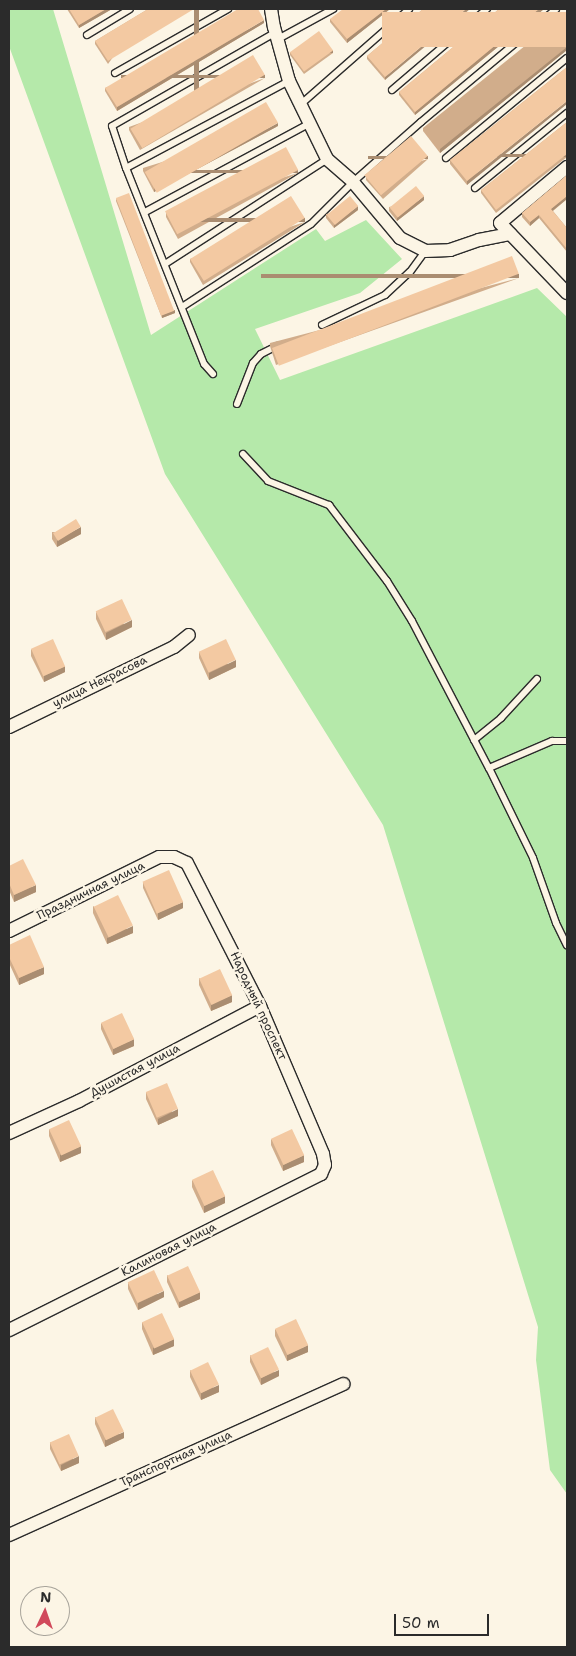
<!DOCTYPE html>
<html>
<head>
<meta charset="utf-8">
<style>
	body { margin:0 }
	#map { position:relative; width:576px; height:1656px; overflow:hidden; background:#fcf5e5; font-family:"Shantell Sans",sans-serif }
	div>[style] { position:absolute }
	[style*='--x'] { left:calc(var(--x)*1px); top:calc(var(--y)*1px); width:calc(var(--w)*1px); rotate:calc(var(--a)*1deg) }
	.green>* { inset:0; background:#b5e9aa }
	.roads { filter:drop-shadow(1px 0 #2b2b2b) drop-shadow(-1px 0 #2b2b2b) drop-shadow(0 1px #2b2b2b) drop-shadow(0 -1px #2b2b2b) }
	.lane>* { height:6px; margin:-3px; padding:0 3px; transform-origin:3px; border-radius:3px; background:#fcf5e5 }
	.street>* { height:12px; margin:-6px; padding:0 6px; transform-origin:6px; border-radius:6px; background:#fcf5e5 }
	.wall>* { inset:0; background:#d1ad8b }
	.shaded-wall>* { inset:0; background:#aa8d71; transform-origin:0 0 }
	.building>* { inset:0; background:#f3c9a2; transform-origin:0 0 }
	span { translate:-50% -50%; white-space:nowrap; text-align:center; line-height:1.15; -webkit-text-stroke:5px #fcf5e5; paint-order:stroke }
	.street-label { font-size:12px; color:#2b2b2b }
	.frame { position:absolute; inset:0; border:10px solid #2b2b2b; pointer-events:none }
	.north { position:absolute; left:20px; top:1586px; width:50px; height:50px; box-sizing:border-box; background:#fcf5e5; border:1px solid #a8a49b; border-radius:50%; rotate:3deg; font-size:14px; font-weight:700; line-height:20px; text-align:center; color:#2b2b2b }
	.north::after { content:''; display:block; margin:auto; width:18px; height:22px; background:#d1495b; clip-path:polygon(50% 0,100% 100%,50% 72%,0 100%) }
	.scale { position:absolute; left:394px; top:1614px; width:95px; height:22px; box-sizing:border-box; border:2px solid #2b2b2b; border-top:0; padding-left:6px; font-size:15px; line-height:18px; white-space:nowrap; color:#2b2b2b; -webkit-text-stroke:4px #fcf5e5; paint-order:stroke }
</style>
</head>
<body>
<div id="map">
	<div class="green">
		<i style="clip-path:polygon(9px 9px,53px 9px,151px 335px,316px 229px,325px 241px,366px 220px,402px 259px,360px 293px,255px 329px,280px 380px,537px 288px,567px 317px,567px 1494px,550px 1470px,536px 1360px,538px 1327px,383px 825px,165px 474px,9px 46px)"></i>
	</div>
	<div class="roads">
		<div class="lane">
			<i style="--x:87;--y:35;--w:50;--a:-31.2"></i>
			<i style="--x:278;--y:39;--w:63;--a:-28.6"></i>
			<i style="--x:115;--y:73;--w:130;--a:-29.5"></i>
			<i style="--x:392;--y:90;--w:125;--a:-40.5"></i>
			<i style="--x:301;--y:104;--w:144;--a:-41.3"></i>
			<i style="--x:446;--y:158;--w:157;--a:-39.6"></i>
			<i style="--x:126;--y:168;--w:185;--a:-28.1"></i>
			<i style="--x:475;--y:188;--w:119;--a:-39.2"></i>
			<i style="--x:145;--y:212;--w:187;--a:-28.3"></i>
			<i style="--x:165;--y:264;--w:193;--a:-32.9"></i>
			<i style="--x:182;--y:307;--w:153;--a:-32.8"></i>
			<i style="--x:311;--y:224;--w:59;--a:-45"></i>
			<i style="--x:353;--y:182;--w:91;--a:-41.4"></i>
			<i style="--x:421;--y:122;--w:176;--a:-39.9"></i>
			<i style="--x:322;--y:325;--w:70;--a:-25.5"></i>
			<i style="--x:385;--y:295;--w:34;--a:-43"></i>
			<i style="--x:410;--y:272;--w:26;--a:-54"></i>
			<i style="--x:213;--y:374;--w:13;--a:-132"></i>
			<i style="--x:204;--y:364;--w:211;--a:-111.7"></i>
			<i style="--x:126;--y:168;--w:44;--a:-108.4"></i>
			<i style="--x:112;--y:126;--w:189;--a:-29.8"></i>
			<i style="--x:237;--y:404;--w:44;--a:-68.7"></i>
			<i style="--x:253;--y:363;--w:12;--a:-48"></i>
			<i style="--x:261;--y:354;--w:18;--a:-27"></i>
			<i style="--x:243;--y:454;--w:37;--a:47"></i>
			<i style="--x:268;--y:481;--w:66;--a:21.5"></i>
			<i style="--x:329;--y:505;--w:96;--a:52.7"></i>
			<i style="--x:387;--y:581;--w:47;--a:58"></i>
			<i style="--x:412;--y:621;--w:166;--a:62.4"></i>
			<i style="--x:489;--y:768;--w:100;--a:63.9"></i>
			<i style="--x:533;--y:858;--w:69;--a:70.5"></i>
			<i style="--x:556;--y:923;--w:25;--a:64"></i>
			<i style="--x:474;--y:740;--w:35;--a:-39"></i>
			<i style="--x:501;--y:718;--w:53;--a:-47.3"></i>
			<i style="--x:489;--y:768;--w:69;--a:-23.2"></i>
			<i style="--x:552;--y:741;--w:15;--a:0"></i>
		</div>
		<div class="street">
			<i style="--x:271;--y:9;--w:18;--a:81"></i>
			<i style="--x:274;--y:27;--w:56;--a:74.5"></i>
			<i style="--x:289;--y:81;--w:87;--a:64"></i>
			<i style="--x:327;--y:159;--w:35;--a:41"></i>
			<i style="--x:353;--y:182;--w:73;--a:50"></i>
			<i style="--x:400;--y:238;--w:28;--a:27"></i>
			<i style="--x:425;--y:251;--w:25;--a:-2"></i>
			<i style="--x:450;--y:250;--w:31;--a:-19"></i>
			<i style="--x:479;--y:240;--w:32;--a:-11"></i>
			<i style="--x:567;--y:167;--w:87;--a:140.1"></i>
			<i style="--x:500;--y:223;--w:97;--a:46.3"></i>
			<i style="--x:9;--y:727;--w:183;--a:-25.9"></i>
			<i style="--x:174;--y:647;--w:19;--a:-39"></i>
			<i style="--x:9;--y:931;--w:167;--a:-26.3"></i>
			<i style="--x:159;--y:857;--w:15;--a:0"></i>
			<i style="--x:174;--y:857;--w:14;--a:25"></i>
			<i style="--x:187;--y:863;--w:161;--a:63"></i>
			<i style="--x:260;--y:1006;--w:161;--a:66.9"></i>
			<i style="--x:323;--y:1154;--w:11;--a:80"></i>
			<i style="--x:325;--y:1165;--w:10;--a:114"></i>
			<i style="--x:321;--y:1174;--w:349;--a:153.4"></i>
			<i style="--x:9;--y:1133;--w:77;--a:-24.6"></i>
			<i style="--x:79;--y:1101;--w:204;--a:-27.7"></i>
			<i style="--x:9;--y:1535;--w:367;--a:-24.3"></i>
		</div>
	</div>
	<div class="wall">
		<i style="clip-path:polygon(67px 9px,112px 9px,79px 28px)"></i>
		<i style="clip-path:polygon(148px 9px,108px 64px,95px 44px,95px 41px)"></i>
		<i style="clip-path:polygon(390px 9px,347px 43px,330px 22px,330px 19px)"></i>
		<i style="clip-path:polygon(423px 9px,385px 80px,367px 59px,367px 56px)"></i>
		<i style="clip-path:polygon(499px 9px,544px 9px,415px 115px,399px 95px,399px 92px)"></i>
		<i style="clip-path:polygon(567px 12px,567px 50px,440px 153px,423px 131px,423px 128px)"></i>
		<i style="clip-path:polygon(264px 23px,117px 111px,105px 91px,105px 88px)"></i>
		<i style="clip-path:polygon(290px 52px,333px 53px,304px 74px,290px 55px)"></i>
		<i style="clip-path:polygon(567px 67px,467px 185px,450px 164px,450px 160px)"></i>
		<i style="clip-path:polygon(265px 78px,140px 150px,129px 130px,129px 127px)"></i>
		<i style="clip-path:polygon(567px 122px,567px 157px,496px 213px,481px 193px,481px 190px)"></i>
		<i style="clip-path:polygon(278px 126px,154px 192px,143px 171px,143px 168px)"></i>
		<i style="clip-path:polygon(428px 159px,383px 199px,366px 180px,366px 177px)"></i>
		<i style="clip-path:polygon(298px 173px,178px 239px,166px 217px,166px 213px)"></i>
		<i style="clip-path:polygon(567px 175px,567px 199px,553px 211px,567px 228px,567px 252px,539px 218px,530px 226px,522px 217px,522px 213px)"></i>
		<i style="clip-path:polygon(116px 198px,175px 313px,162px 318px,116px 201px)"></i>
		<i style="clip-path:polygon(424px 200px,397px 221px,389px 211px,389px 207px)"></i>
		<i style="clip-path:polygon(358px 210px,334px 228px,326px 218px,326px 214px)"></i>
		<i style="clip-path:polygon(305px 222px,203px 285px,190px 262px,190px 259px)"></i>
		<i style="clip-path:polygon(519px 278px,276px 365px,270px 346px,270px 343px)"></i>
		<i style="clip-path:polygon(52px 532px,81px 534px,57px 547px,52px 539px)"></i>
		<i style="clip-path:polygon(96px 612px,132px 627px,106px 640px,96px 619px)"></i>
		<i style="clip-path:polygon(31px 649px,65px 672px,44px 682px,31px 656px)"></i>
		<i style="clip-path:polygon(199px 652px,236px 667px,209px 680px,199px 658px)"></i>
		<i style="clip-path:polygon(9px 866px,36px 892px,14px 902px,9px 890px)"></i>
		<i style="clip-path:polygon(143px 882px,183px 908px,158px 920px,143px 888px)"></i>
		<i style="clip-path:polygon(93px 906px,133px 933px,107px 944px,93px 913px)"></i>
		<i style="clip-path:polygon(9px 945px,44px 974px,19px 985px,9px 963px)"></i>
		<i style="clip-path:polygon(199px 978px,232px 1002px,211px 1011px,199px 985px)"></i>
		<i style="clip-path:polygon(101px 1023px,134px 1046px,113px 1055px,101px 1029px)"></i>
		<i style="clip-path:polygon(146px 1092px,178px 1116px,158px 1125px,146px 1099px)"></i>
		<i style="clip-path:polygon(49px 1129px,81px 1153px,60px 1162px,49px 1136px)"></i>
		<i style="clip-path:polygon(271px 1139px,304px 1162px,283px 1171px,271px 1145px)"></i>
		<i style="clip-path:polygon(192px 1180px,225px 1203px,204px 1213px,192px 1187px)"></i>
		<i style="clip-path:polygon(167px 1275px,200px 1299px,179px 1308px,167px 1282px)"></i>
		<i style="clip-path:polygon(128px 1283px,164px 1297px,138px 1310px,128px 1289px)"></i>
		<i style="clip-path:polygon(142px 1322px,174px 1346px,153px 1355px,142px 1329px)"></i>
		<i style="clip-path:polygon(275px 1329px,308px 1352px,287px 1361px,275px 1336px)"></i>
		<i style="clip-path:polygon(250px 1355px,279px 1376px,261px 1385px,250px 1362px)"></i>
		<i style="clip-path:polygon(190px 1370px,219px 1392px,201px 1400px,190px 1377px)"></i>
		<i style="clip-path:polygon(95px 1417px,124px 1438px,105px 1447px,95px 1424px)"></i>
		<i style="clip-path:polygon(50px 1442px,79px 1463px,61px 1471px,50px 1449px)"></i>
	</div>
	<div class="shaded-wall">
		<i style="clip-path:polygon(106px 9px,112px 9px,79px 28px,79px 25px)"></i>
		<i style="left:194px;top:9px;width:5px;height:100px"></i>
		<i style="clip-path:polygon(386px 9px,390px 9px,347px 43px,347px 39px)"></i>
		<i style="clip-path:polygon(466px 9px,470px 9px,385px 80px,385px 77px)"></i>
		<i style="clip-path:polygon(539px 9px,544px 9px,415px 115px,415px 112px)"></i>
		<i style="clip-path:polygon(264px 20px,264px 23px,117px 111px,117px 107px)"></i>
		<i style="clip-path:polygon(567px 47px,567px 50px,440px 153px,440px 149px)"></i>
		<i style="left:333px;top:50px;width:3px;height:36px;rotate:90deg"></i>
		<i style="left:265px;top:75px;width:3px;height:144px;rotate:90deg"></i>
		<i style="clip-path:polygon(567px 101px,567px 104px,467px 185px,467px 181px)"></i>
		<i style="clip-path:polygon(278px 123px,278px 126px,154px 192px,154px 188px)"></i>
		<i style="left:567px;top:154px;width:3px;height:90px;rotate:90deg"></i>
		<i style="left:428px;top:156px;width:3px;height:60px;rotate:90deg"></i>
		<i style="left:298px;top:170px;width:3px;height:137px;rotate:90deg"></i>
		<i style="clip-path:polygon(424px 196px,424px 200px,397px 221px,397px 218px)"></i>
		<i style="clip-path:polygon(567px 196px,567px 199px,551px 212px,551px 209px)"></i>
		<i style="clip-path:polygon(358px 206px,358px 210px,334px 228px,334px 225px)"></i>
		<i style="clip-path:polygon(539px 215px,539px 218px,530px 226px,530px 222px)"></i>
		<i style="left:305px;top:218px;width:4px;height:120px;rotate:90deg"></i>
		<i style="left:519px;top:274px;width:4px;height:258px;rotate:90deg"></i>
		<i style="clip-path:polygon(175px 310px,175px 313px,162px 318px,162px 315px)"></i>
		<i style="clip-path:polygon(81px 527px,81px 534px,57px 547px,57px 540px)"></i>
		<i style="clip-path:polygon(132px 620px,132px 627px,106px 640px,106px 633px)"></i>
		<i style="clip-path:polygon(236px 660px,236px 667px,209px 680px,209px 673px)"></i>
		<i style="clip-path:polygon(65px 666px,65px 672px,44px 682px,44px 676px)"></i>
		<i style="clip-path:polygon(36px 885px,36px 892px,14px 902px,14px 895px)"></i>
		<i style="clip-path:polygon(183px 902px,183px 908px,158px 920px,158px 913px)"></i>
		<i style="clip-path:polygon(133px 926px,133px 933px,107px 944px,107px 938px)"></i>
		<i style="clip-path:polygon(44px 967px,44px 974px,19px 985px,19px 978px)"></i>
		<i style="clip-path:polygon(232px 995px,232px 1002px,211px 1011px,211px 1004px)"></i>
		<i style="clip-path:polygon(134px 1039px,134px 1046px,113px 1055px,113px 1049px)"></i>
		<i style="clip-path:polygon(178px 1109px,178px 1116px,158px 1125px,158px 1119px)"></i>
		<i style="clip-path:polygon(81px 1146px,81px 1153px,60px 1162px,60px 1155px)"></i>
		<i style="clip-path:polygon(304px 1155px,304px 1162px,283px 1171px,283px 1165px)"></i>
		<i style="clip-path:polygon(225px 1196px,225px 1203px,204px 1213px,204px 1206px)"></i>
		<i style="clip-path:polygon(164px 1291px,164px 1297px,138px 1310px,138px 1303px)"></i>
		<i style="clip-path:polygon(200px 1292px,200px 1299px,179px 1308px,179px 1301px)"></i>
		<i style="clip-path:polygon(174px 1339px,174px 1346px,153px 1355px,153px 1348px)"></i>
		<i style="clip-path:polygon(308px 1345px,308px 1352px,287px 1361px,287px 1355px)"></i>
		<i style="clip-path:polygon(279px 1370px,279px 1376px,261px 1385px,261px 1378px)"></i>
		<i style="clip-path:polygon(219px 1385px,219px 1392px,201px 1400px,201px 1393px)"></i>
		<i style="clip-path:polygon(124px 1432px,124px 1438px,105px 1447px,105px 1440px)"></i>
		<i style="clip-path:polygon(79px 1456px,79px 1463px,61px 1471px,61px 1465px)"></i>
	</div>
	<div class="building">
		<i style="clip-path:polygon(69px 9px,106px 9px,79px 25px)"></i>
		<i style="clip-path:polygon(148px 9px,194px 9px,108px 61px,95px 41px)"></i>
		<i style="clip-path:polygon(238px 9px,258px 9px,264px 20px,117px 107px,105px 88px)"></i>
		<i style="clip-path:polygon(343px 9px,386px 9px,347px 39px,330px 19px)"></i>
		<i style="clip-path:polygon(423px 9px,466px 9px,385px 77px,367px 56px)"></i>
		<i style="clip-path:polygon(499px 9px,539px 9px,415px 112px,399px 92px)"></i>
		<i style="left:567px;top:12px;width:35px;height:185px;rotate:90deg"></i>
		<i style="left:319px;top:31px;width:24px;height:36px;rotate:54deg"></i>
		<i style="left:253px;top:55px;width:23px;height:143px;rotate:59deg"></i>
		<i style="clip-path:polygon(567px 67px,567px 101px,467px 181px,450px 160px)"></i>
		<i style="left:266px;top:102px;width:24px;height:140px;rotate:60deg"></i>
		<i style="clip-path:polygon(567px 122px,567px 154px,496px 210px,481px 190px)"></i>
		<i style="left:411px;top:136px;width:26px;height:61px;rotate:50deg"></i>
		<i style="left:286px;top:147px;width:26px;height:137px;rotate:62deg"></i>
		<i style="clip-path:polygon(567px 175px,567px 196px,551px 209px,567px 228px,567px 249px,539px 215px,530px 222px,522px 213px)"></i>
		<i style="left:416px;top:186px;width:13px;height:34px;rotate:51deg"></i>
		<i style="left:129px;top:193px;width:126px;height:14px;rotate:69deg"></i>
		<i style="left:291px;top:196px;width:26px;height:119px;rotate:58deg"></i>
		<i style="left:350px;top:196px;width:13px;height:30px;rotate:51deg"></i>
		<i style="left:512px;top:256px;width:19px;height:257px;rotate:69deg"></i>
		<i style="left:76px;top:519px;width:9px;height:27px;rotate:58deg"></i>
		<i style="left:122px;top:599px;width:23px;height:29px;rotate:65deg"></i>
		<i style="left:53px;top:639px;width:30px;height:24px;rotate:66deg"></i>
		<i style="left:226px;top:639px;width:23px;height:30px;rotate:65deg"></i>
		<i style="clip-path:polygon(23px 859px,36px 885px,14px 895px,9px 883px,9px 866px)"></i>
		<i style="left:169px;top:870px;width:35px;height:29px;rotate:66deg"></i>
		<i style="left:118px;top:895px;width:34px;height:27px;rotate:64deg"></i>
		<i style="clip-path:polygon(30px 935px,44px 967px,19px 978px,9px 957px,9px 945px)"></i>
		<i style="left:220px;top:969px;width:29px;height:23px;rotate:65deg"></i>
		<i style="left:122px;top:1013px;width:29px;height:23px;rotate:65deg"></i>
		<i style="left:167px;top:1083px;width:28px;height:23px;rotate:67deg"></i>
		<i style="left:69px;top:1120px;width:29px;height:22px;rotate:65deg"></i>
		<i style="left:292px;top:1129px;width:29px;height:23px;rotate:65deg"></i>
		<i style="left:213px;top:1170px;width:29px;height:23px;rotate:65deg"></i>
		<i style="left:188px;top:1266px;width:29px;height:23px;rotate:65deg"></i>
		<i style="left:154px;top:1270px;width:23px;height:29px;rotate:65deg"></i>
		<i style="left:162px;top:1313px;width:29px;height:22px;rotate:65deg"></i>
		<i style="left:296px;top:1319px;width:29px;height:23px;rotate:65deg"></i>
		<i style="left:268px;top:1347px;width:25px;height:20px;rotate:64deg"></i>
		<i style="left:208px;top:1362px;width:25px;height:20px;rotate:64deg"></i>
		<i style="left:113px;top:1409px;width:25px;height:20px;rotate:64deg"></i>
		<i style="left:69px;top:1434px;width:24px;height:21px;rotate:66deg"></i>
	</div>
	<div class="street-label">
		<span style="left:100px;top:682px;rotate:-26deg">улица Некрасова</span>
		<span style="left:91px;top:891px;rotate:-26deg">Праздничная улица</span>
		<span style="left:258px;top:1006px;rotate:65deg">Народный проспект</span>
		<span style="left:135px;top:1071px;rotate:-28deg">Душистая улица</span>
		<span style="left:169px;top:1250px;rotate:-27deg">Калиновая улица</span>
		<span style="left:176px;top:1459px;rotate:-24deg">Транспортная улица</span>
	</div>
	<div class="frame"></div>
	<div class="north">N</div>
	<div class="scale">50 m</div>
</div>
</body>
</html>
